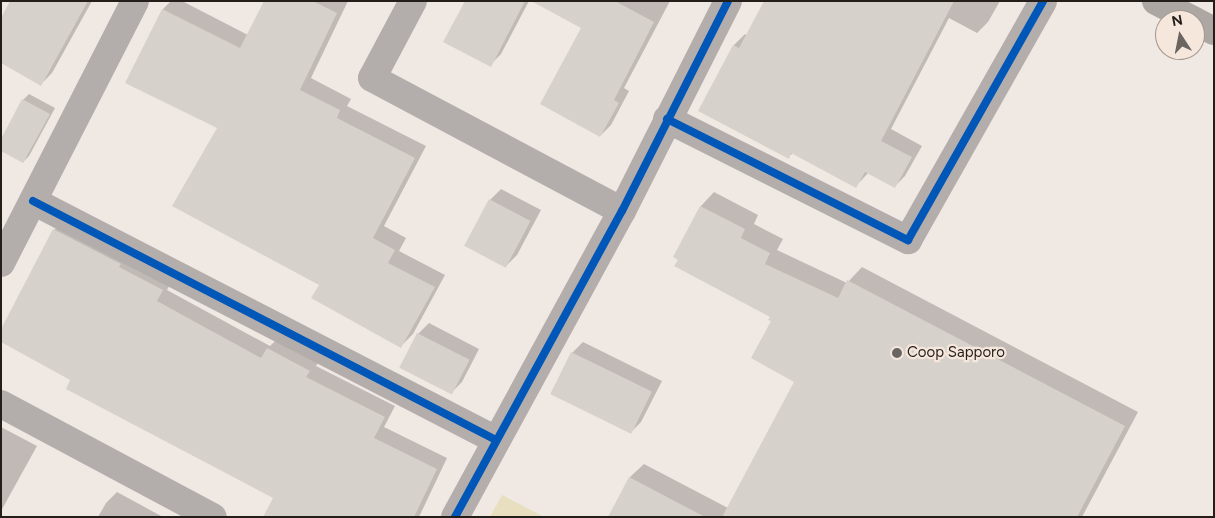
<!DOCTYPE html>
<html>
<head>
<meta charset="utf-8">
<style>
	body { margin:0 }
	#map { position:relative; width:1215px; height:518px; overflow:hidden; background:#f0e8e3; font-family:Figtree,sans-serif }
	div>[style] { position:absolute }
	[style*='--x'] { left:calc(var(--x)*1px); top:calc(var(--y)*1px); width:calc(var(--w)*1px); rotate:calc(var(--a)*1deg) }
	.green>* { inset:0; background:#e7dfbf }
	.shadow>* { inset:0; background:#0003 }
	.building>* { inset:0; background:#d7d1cc; transform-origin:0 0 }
	.minor>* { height:28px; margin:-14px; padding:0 14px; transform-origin:14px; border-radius:14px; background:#b3aeac }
	.primary>* { height:28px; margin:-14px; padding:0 14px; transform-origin:14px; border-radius:14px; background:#aca7a3 }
	.cycleway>* { height:8px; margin:-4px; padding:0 4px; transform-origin:4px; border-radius:4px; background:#0057b8 }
	.dots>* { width:14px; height:14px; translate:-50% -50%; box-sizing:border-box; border:2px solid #f6e7dd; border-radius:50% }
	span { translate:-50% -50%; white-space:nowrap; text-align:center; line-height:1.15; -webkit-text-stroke:4.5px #f6e7dd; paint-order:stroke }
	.poi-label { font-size:15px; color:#241e1b }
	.left { translate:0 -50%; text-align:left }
	.frame { position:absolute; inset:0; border:2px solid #241e1b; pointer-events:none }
	.north { position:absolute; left:1155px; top:10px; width:50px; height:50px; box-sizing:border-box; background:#f6e7dd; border:1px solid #a2978f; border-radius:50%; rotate:349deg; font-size:14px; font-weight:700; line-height:20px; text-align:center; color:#241e1b }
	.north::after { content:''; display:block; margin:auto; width:18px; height:22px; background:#6b6561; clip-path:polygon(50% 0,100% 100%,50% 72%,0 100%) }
</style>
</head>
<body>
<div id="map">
	<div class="green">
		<i style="clip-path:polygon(502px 495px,544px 517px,490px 517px)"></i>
	</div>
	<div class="shadow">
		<i style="clip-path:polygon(12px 1px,92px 1px,52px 73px,41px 84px)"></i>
		<i style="clip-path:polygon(171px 1px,182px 1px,248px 35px,265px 1px,348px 1px,311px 78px,351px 99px,347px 106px,426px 146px,384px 226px,406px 238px,399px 251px,445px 275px,413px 334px,401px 346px,321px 284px,218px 127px,126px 82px,163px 9px)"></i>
		<i style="clip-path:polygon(467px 1px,529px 1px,501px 54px,490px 65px)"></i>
		<i style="clip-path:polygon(533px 1px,670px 1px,624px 88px,629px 91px,611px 125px,600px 136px,583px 27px)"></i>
		<i style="clip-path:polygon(766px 1px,1000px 1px,988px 22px,977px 33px,949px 18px,891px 129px,922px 146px,905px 176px,894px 187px,868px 173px,855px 187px,793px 153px,788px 157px,700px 110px,734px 45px,745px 34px,747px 36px)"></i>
		<i style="clip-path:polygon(29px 94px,55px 108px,29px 156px,23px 162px,23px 100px)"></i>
		<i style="clip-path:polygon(501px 189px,541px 210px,517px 255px,506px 266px,490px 200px)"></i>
		<i style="clip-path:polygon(714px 192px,758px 215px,754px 224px,783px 239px,777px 250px,847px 283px,862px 267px,1138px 412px,1082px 517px,610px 517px,630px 477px,644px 464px,728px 508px,795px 381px,771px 316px,674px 256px,701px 206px)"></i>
		<i style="clip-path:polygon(65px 219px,173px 279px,167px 290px,270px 346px,279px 337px,320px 360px,316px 366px,395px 406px,384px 427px,447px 458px,419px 517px,277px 517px,275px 497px,72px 379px,54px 230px)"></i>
		<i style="clip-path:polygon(429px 323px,479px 349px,462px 382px,451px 393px,418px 334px)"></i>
		<i style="clip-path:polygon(583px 342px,662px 381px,641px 422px,630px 433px,551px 393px,572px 353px)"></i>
		<i style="clip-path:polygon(1px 427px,37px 446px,1px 511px)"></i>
		<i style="clip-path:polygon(117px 492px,163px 517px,98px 517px,106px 503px)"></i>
	</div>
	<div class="building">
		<i style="clip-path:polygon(10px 1px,88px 1px,41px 86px,1px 63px,1px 18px)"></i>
		<i style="clip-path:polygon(264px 1px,313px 1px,337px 13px,300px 90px,340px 110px,337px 118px,415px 158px,373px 238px,395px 250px,388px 263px,435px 287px,401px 348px,311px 298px,319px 285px,172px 206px,217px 128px,125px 83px,162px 9px,240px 48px)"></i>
		<i style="clip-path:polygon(465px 1px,525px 1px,491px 67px,443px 42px)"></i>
		<i style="clip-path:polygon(531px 1px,615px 1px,654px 22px,614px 100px,619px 103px,600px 137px,540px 104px,581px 28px)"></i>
		<i style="clip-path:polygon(764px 1px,954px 1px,881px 141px,912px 157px,895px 188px,865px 172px,856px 188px,791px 153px,789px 159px,698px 111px,733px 45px,739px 48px)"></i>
		<i style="clip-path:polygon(22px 99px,50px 114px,23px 163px,1px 151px,1px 139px)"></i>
		<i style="left:489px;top:199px;width:47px;height:53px;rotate:28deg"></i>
		<i style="clip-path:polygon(700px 206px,745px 229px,741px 238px,770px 253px,765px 264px,838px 298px,847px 280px,1125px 426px,1077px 517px,722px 517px,794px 382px,751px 358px,771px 321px,768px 320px,770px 317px,674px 266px,678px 260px,673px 257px)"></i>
		<i style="clip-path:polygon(53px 229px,121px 264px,119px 267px,163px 290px,157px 301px,261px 358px,267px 348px,310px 371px,306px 377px,385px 417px,374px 438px,437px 469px,414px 517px,263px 517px,273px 498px,66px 389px,70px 380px,1px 342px,1px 329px)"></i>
		<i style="left:417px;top:333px;width:59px;height:39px;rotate:27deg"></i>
		<i style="left:571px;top:352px;width:90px;height:47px;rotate:26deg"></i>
		<i style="clip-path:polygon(629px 477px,705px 517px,608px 517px)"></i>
	</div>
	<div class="minor">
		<i style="--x:413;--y:1;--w:87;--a:118"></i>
		<i style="--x:372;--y:78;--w:283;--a:28"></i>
		<i style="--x:667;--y:119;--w:270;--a:26.7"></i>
		<i style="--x:908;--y:240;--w:274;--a:-60.5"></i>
		<i style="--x:33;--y:201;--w:521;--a:27.3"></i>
		<i style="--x:1;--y:263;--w:294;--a:-62.9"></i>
		<i style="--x:1;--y:404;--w:240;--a:28.1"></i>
		<i style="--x:455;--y:517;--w:349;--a:-61.4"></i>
		<i style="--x:622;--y:211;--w:235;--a:-63.2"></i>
	</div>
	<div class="primary">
		<i style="--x:1156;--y:1;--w:42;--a:27.2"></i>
		<i style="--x:1195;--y:21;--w:21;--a:28"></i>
	</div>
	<div class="cycleway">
		<i style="--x:667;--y:119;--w:270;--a:26.7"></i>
		<i style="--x:908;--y:240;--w:274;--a:-60.5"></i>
		<i style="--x:33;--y:201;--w:521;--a:27.3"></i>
		<i style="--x:455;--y:517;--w:349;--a:-61.4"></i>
		<i style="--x:622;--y:211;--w:235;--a:-63.2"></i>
	</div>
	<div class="dots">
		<i style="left:897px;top:353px;background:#6b6561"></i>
	</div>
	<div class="poi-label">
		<span class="left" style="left:907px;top:353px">Coop Sapporo</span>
	</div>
	<div class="frame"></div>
	<div class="north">N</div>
</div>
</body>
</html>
